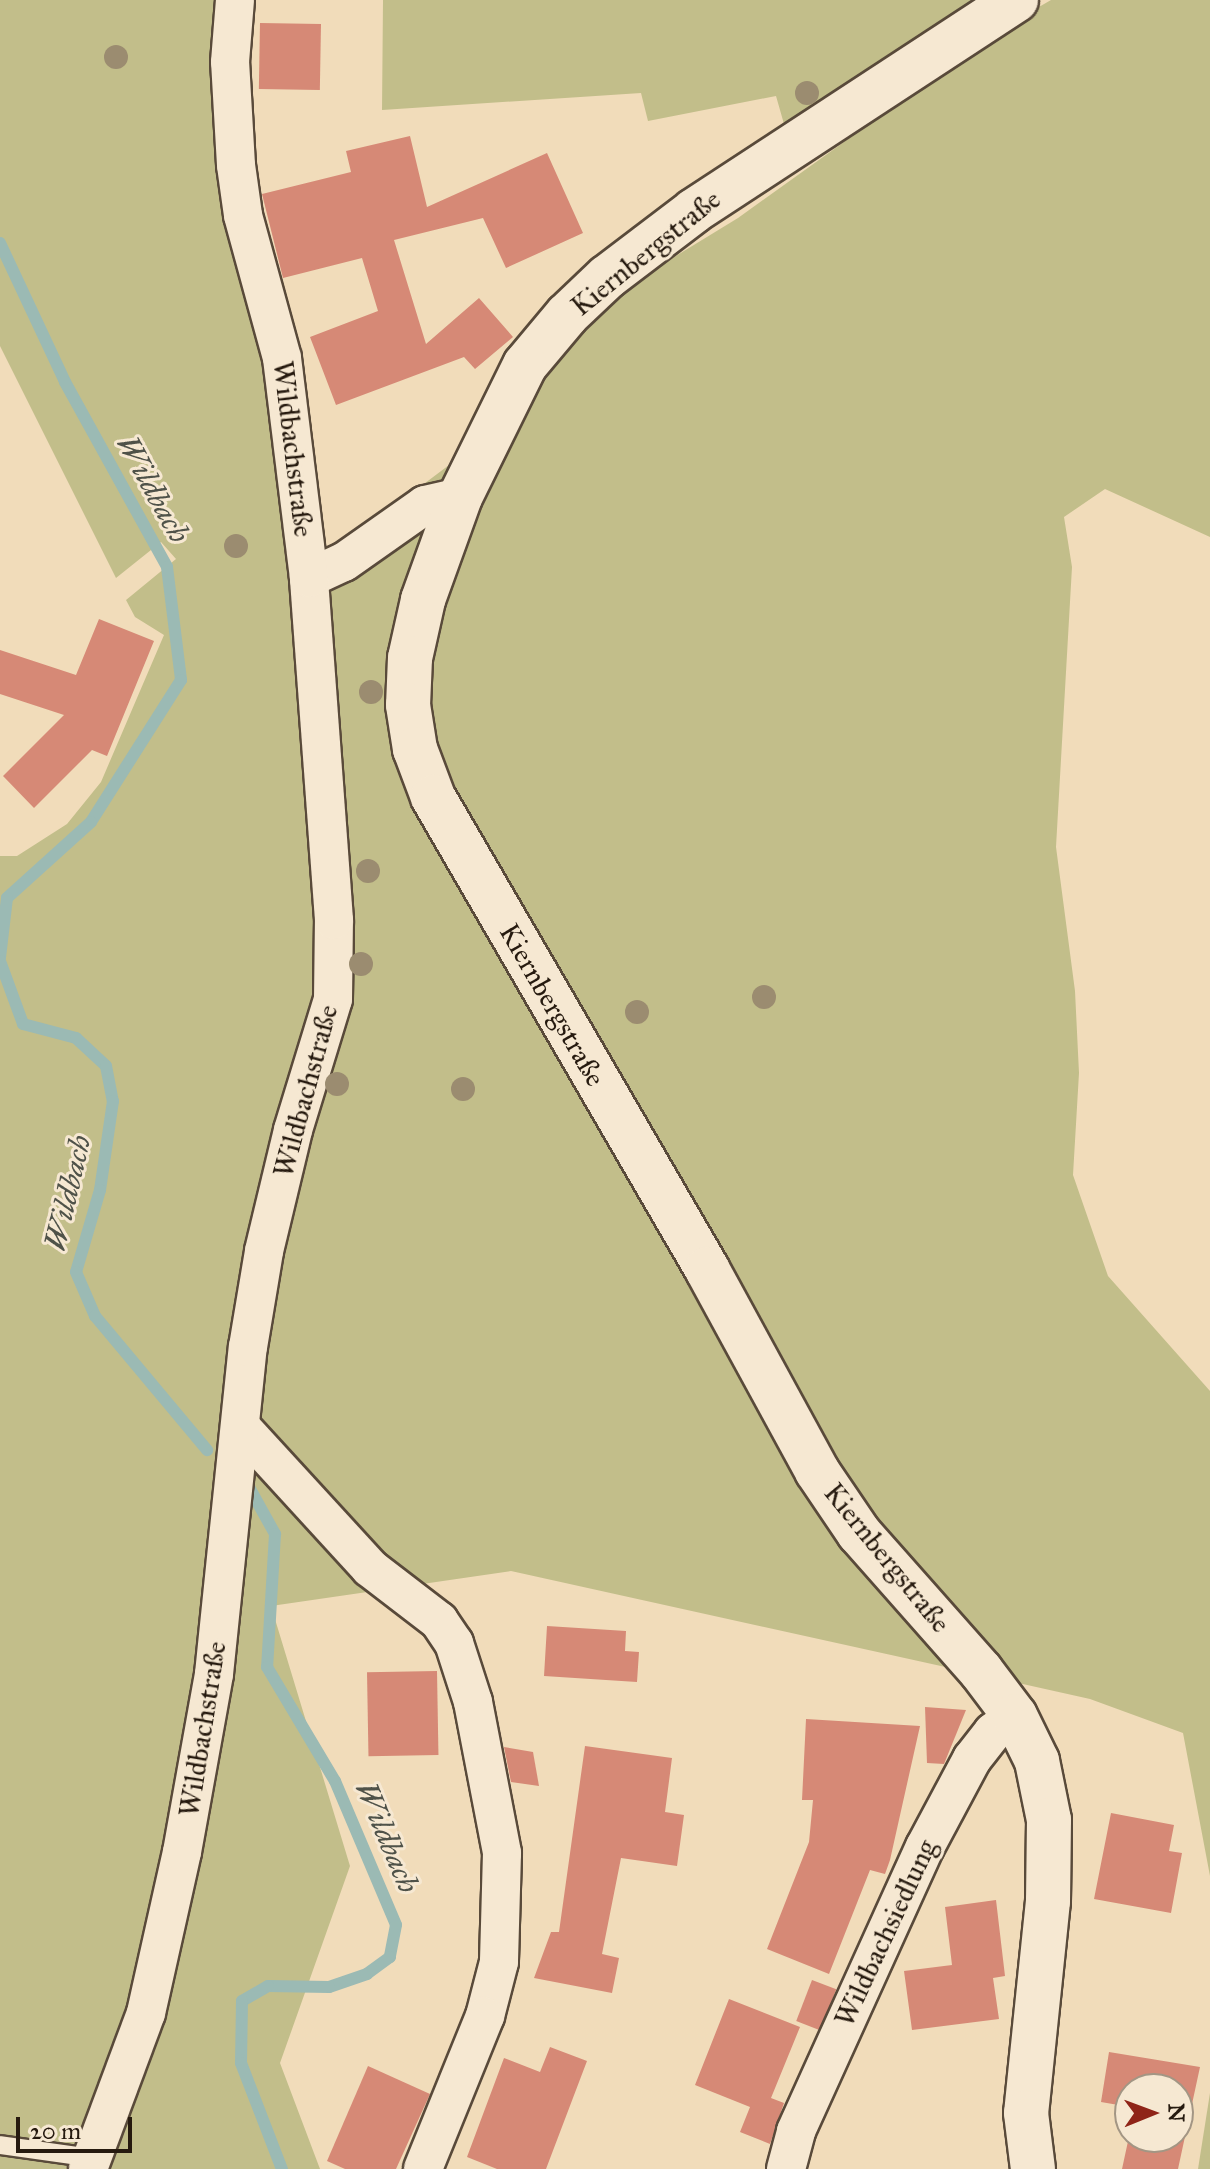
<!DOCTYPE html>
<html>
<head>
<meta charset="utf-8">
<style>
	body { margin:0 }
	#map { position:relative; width:1210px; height:2169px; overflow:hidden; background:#f1dcba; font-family:"IM FELL Great Primer",serif }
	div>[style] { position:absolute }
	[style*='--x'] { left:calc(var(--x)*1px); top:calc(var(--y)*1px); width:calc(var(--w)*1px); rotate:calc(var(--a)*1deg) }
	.green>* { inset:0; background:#c2be8a }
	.stream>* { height:12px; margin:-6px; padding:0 6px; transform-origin:6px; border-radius:6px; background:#9bbab4 }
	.building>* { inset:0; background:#d68976; transform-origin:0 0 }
	.roads { filter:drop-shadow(2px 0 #594a3a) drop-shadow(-2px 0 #594a3a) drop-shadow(0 2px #594a3a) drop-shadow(0 -2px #594a3a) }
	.service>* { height:18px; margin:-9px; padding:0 9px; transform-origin:9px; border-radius:9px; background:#f6e8d2 }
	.minor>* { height:38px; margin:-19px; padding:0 19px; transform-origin:19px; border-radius:19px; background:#f6e8d2 }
	.tertiary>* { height:44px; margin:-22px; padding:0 22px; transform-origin:22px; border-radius:22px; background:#f6e8d2 }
	.trees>* { width:24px; height:24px; margin:-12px; border-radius:50%; background:#9b8c70 }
	span { translate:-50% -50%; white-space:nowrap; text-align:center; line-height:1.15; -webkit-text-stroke:6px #f6e8d2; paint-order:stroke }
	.street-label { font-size:28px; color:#261a0f }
	.water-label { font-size:30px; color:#4f5249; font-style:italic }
	.north { position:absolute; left:1114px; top:2073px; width:80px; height:80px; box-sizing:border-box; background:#f6e8d2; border:2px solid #a39684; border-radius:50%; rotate:89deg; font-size:22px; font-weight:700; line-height:32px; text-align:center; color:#261a0f }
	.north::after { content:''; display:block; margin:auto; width:28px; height:36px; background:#8f2418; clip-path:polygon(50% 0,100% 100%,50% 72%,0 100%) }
	.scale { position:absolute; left:16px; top:2117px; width:116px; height:36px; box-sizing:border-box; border:4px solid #261a0f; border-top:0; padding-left:10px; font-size:24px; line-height:28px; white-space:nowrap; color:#261a0f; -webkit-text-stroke:6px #f6e8d2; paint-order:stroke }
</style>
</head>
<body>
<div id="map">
	<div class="green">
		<i style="clip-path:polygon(0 0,216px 0,215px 109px,323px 560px,461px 456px,400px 720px,959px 1670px,511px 1571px,271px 1606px,350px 1866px,280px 2063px,320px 2169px,0 2169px,0 856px,17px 856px,67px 824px,101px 782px,164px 635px,135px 617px,126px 600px,176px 559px,161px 542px,116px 578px,0 346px)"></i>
		<i style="clip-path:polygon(383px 0,987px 0,786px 131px,776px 96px,648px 121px,641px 93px,382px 110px)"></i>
		<i style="clip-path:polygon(1051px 0,1210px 0,1210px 537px,1105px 489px,1064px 517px,1072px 567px,1056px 847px,1075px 991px,1079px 1073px,1073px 1175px,1108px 1276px,1210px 1391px,1210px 1876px,1183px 1733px,1090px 1699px,1005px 1680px,878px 1527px,818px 1437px,480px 856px,423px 727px,431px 643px,497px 456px,540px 384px,574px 343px,612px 303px,666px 262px,738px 218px,1006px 26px)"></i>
		<i style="clip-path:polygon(1210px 2093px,1210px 2169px,1198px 2169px)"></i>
	</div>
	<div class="stream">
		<i style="--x:0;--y:243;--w:153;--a:64.9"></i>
		<i style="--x:65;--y:382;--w:211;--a:61.1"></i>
		<i style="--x:167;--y:567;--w:114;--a:82.9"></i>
		<i style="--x:181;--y:680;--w:168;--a:122.4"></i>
		<i style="--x:91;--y:822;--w:113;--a:137.9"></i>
		<i style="--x:7;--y:898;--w:60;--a:96.7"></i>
		<i style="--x:0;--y:961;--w:67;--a:69.9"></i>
		<i style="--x:23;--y:1024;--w:55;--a:14.8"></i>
		<i style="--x:76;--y:1038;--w:41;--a:43"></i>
		<i style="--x:106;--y:1066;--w:36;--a:79"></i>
		<i style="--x:113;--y:1101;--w:90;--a:98.3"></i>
		<i style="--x:100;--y:1190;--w:85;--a:106.3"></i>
		<i style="--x:76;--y:1272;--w:48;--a:66.6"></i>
		<i style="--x:95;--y:1316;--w:175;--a:50.1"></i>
		<i style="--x:245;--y:1480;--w:62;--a:60.9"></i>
		<i style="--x:275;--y:1534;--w:133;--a:93.4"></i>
		<i style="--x:267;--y:1667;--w:133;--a:59.2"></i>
		<i style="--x:335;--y:1781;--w:156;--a:67"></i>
		<i style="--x:396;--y:1925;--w:33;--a:101"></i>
		<i style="--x:390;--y:1957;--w:29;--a:144"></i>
		<i style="--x:367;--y:1974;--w:40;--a:161.1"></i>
		<i style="--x:329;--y:1987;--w:61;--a:-179.1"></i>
		<i style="--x:268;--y:1986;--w:30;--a:150"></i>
		<i style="--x:242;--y:2001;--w:62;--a:90.9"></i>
		<i style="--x:241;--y:2063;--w:114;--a:68.9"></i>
	</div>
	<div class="building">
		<i style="left:260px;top:23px;width:61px;height:66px;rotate:1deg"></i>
		<i style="clip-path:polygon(410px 136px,427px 207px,547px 153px,583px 233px,506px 268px,483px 218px,394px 240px,426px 344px,479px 298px,513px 337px,475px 369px,464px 357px,336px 405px,310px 337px,378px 311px,362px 258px,283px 278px,262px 194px,351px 172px,346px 151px)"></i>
		<i style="clip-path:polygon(99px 619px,154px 641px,107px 756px,92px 750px,34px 808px,3px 776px,64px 715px,0 694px,0 650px,76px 675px)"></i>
		<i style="clip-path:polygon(547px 1626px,626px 1631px,625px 1651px,639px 1652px,637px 1682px,544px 1676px)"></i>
		<i style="left:437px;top:1671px;width:84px;height:70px;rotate:89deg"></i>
		<i style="clip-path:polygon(925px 1707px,966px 1710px,944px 1764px,927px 1763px)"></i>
		<i style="clip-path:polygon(806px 1719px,920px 1726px,890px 1860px,885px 1874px,870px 1870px,829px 1974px,767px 1949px,809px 1842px,813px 1800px,802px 1800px)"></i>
		<i style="clip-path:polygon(585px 1746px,672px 1758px,665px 1812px,684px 1815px,677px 1866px,621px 1858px,602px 1954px,619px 1958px,612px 1993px,534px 1978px,551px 1932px,559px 1932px)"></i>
		<i style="clip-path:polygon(504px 1747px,533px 1752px,539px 1786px,511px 1782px)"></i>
		<i style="clip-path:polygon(1111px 1813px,1174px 1825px,1169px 1851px,1182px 1853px,1171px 1913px,1094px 1899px)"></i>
		<i style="clip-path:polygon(996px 1900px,1005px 1976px,993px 1978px,999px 2019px,912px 2030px,904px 1971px,952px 1965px,945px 1907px)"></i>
		<i style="left:812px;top:1980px;width:26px;height:44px;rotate:21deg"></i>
		<i style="clip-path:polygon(729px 1999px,800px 2027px,771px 2098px,784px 2103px,770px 2144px,740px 2132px,750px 2107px,695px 2085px)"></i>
		<i style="clip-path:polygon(550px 2047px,587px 2061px,546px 2169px,497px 2169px,467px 2157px,504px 2058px,540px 2072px)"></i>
		<i style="clip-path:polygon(1109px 2052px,1200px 2067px,1178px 2169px,1122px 2169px,1130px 2132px,1130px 2137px,1178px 2137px,1178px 2089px,1130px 2089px,1130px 2107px,1101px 2102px)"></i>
		<i style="clip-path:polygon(368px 2066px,430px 2094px,396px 2169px,345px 2169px,327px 2161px)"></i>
	</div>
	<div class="roads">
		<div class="service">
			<i style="--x:0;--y:2145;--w:94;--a:8"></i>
		</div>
		<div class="minor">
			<i style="--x:309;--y:578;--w:38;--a:-25"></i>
			<i style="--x:344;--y:562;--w:99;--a:-35.1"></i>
			<i style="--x:425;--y:505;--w:36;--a:-13"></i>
			<i style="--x:241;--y:1427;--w:191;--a:47.5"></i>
			<i style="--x:370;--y:1568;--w:87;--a:37.5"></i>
			<i style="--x:439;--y:1621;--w:27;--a:56"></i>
			<i style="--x:454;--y:1643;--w:62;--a:72.1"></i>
			<i style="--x:473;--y:1702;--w:154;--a:79.1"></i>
			<i style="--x:502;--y:1853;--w:109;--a:91.6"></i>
			<i style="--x:499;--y:1962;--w:56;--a:104.5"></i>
			<i style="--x:485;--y:2016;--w:165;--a:112.1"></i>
			<i style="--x:88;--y:2169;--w:166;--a:-69.6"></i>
			<i style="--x:146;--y:2013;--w:165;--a:-77.4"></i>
			<i style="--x:182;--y:1852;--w:181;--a:-79.8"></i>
			<i style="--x:214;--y:1674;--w:329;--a:-84.1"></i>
			<i style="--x:248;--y:1347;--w:97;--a:-80.5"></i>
			<i style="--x:264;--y:1251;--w:124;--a:-76.5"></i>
			<i style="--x:293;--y:1130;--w:137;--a:-73"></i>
			<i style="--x:333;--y:999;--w:79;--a:-89.3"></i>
			<i style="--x:334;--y:920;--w:343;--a:-94.2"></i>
			<i style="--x:309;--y:578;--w:222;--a:-97"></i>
			<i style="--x:282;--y:358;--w:148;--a:-105.3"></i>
			<i style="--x:243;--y:215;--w:50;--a:-98"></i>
			<i style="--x:236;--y:165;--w:103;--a:-93.3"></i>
			<i style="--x:230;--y:62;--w:62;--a:-85.4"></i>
			<i style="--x:786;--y:2169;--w:39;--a:-75"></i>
			<i style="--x:796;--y:2131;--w:312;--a:-65.6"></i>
			<i style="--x:925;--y:1847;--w:100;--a:-61.9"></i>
			<i style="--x:972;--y:1759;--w:34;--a:-52"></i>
			<i style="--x:993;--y:1732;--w:27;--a:-36"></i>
		</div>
		<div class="tertiary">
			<i style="--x:1016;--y:0;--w:385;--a:146.8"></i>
			<i style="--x:694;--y:211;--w:109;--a:142.8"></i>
			<i style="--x:607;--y:277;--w:55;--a:136.5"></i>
			<i style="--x:567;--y:315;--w:65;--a:130"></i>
			<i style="--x:525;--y:365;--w:147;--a:116.2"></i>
			<i style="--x:460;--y:497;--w:109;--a:109.8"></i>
			<i style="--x:423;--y:600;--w:59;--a:102.6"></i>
			<i style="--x:410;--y:658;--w:47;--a:92.4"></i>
			<i style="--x:408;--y:705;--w:45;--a:81"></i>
			<i style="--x:415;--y:749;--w:51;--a:69.4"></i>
			<i style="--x:433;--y:797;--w:546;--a:59.86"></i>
			<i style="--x:707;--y:1269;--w:230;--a:61.4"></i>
			<i style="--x:817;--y:1471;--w:75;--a:55.9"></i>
			<i style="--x:859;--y:1533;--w:184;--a:48.5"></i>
			<i style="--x:981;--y:1671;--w:56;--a:52.9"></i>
			<i style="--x:1015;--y:1716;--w:50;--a:63.9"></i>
			<i style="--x:1037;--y:1761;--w:60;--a:78.5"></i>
			<i style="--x:1049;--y:1820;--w:81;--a:90.7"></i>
			<i style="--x:1048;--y:1901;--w:213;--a:95.9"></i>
			<i style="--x:1026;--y:2113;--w:56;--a:82.9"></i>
		</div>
	</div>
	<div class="trees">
		<i style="left:116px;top:57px"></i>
		<i style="left:807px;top:93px"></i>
		<i style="left:236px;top:546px"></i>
		<i style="left:371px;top:692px"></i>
		<i style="left:368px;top:871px"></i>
		<i style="left:361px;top:964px"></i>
		<i style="left:764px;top:997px"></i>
		<i style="left:637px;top:1012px"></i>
		<i style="left:337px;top:1084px"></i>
		<i style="left:463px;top:1089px"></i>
	</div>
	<div class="street-label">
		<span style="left:646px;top:253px;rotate:-39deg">Kiernbergstraße</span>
		<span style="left:293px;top:449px;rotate:83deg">Wildbachstraße</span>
		<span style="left:552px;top:1005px;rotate:60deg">Kiernbergstraße</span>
		<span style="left:306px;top:1091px;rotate:-75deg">Wildbachstraße</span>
		<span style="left:887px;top:1558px;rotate:51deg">Kiernbergstraße</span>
		<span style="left:203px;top:1729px;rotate:-81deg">Wildbachstraße</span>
		<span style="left:886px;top:1933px;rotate:-65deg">Wildbachsiedlung</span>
	</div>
	<div class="water-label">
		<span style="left:153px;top:489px;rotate:61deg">Wildbach</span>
		<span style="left:68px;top:1193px;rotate:-77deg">Wildbach</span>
		<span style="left:387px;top:1837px;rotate:67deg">Wildbach</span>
	</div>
	<div class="north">N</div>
	<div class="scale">20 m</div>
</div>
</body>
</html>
